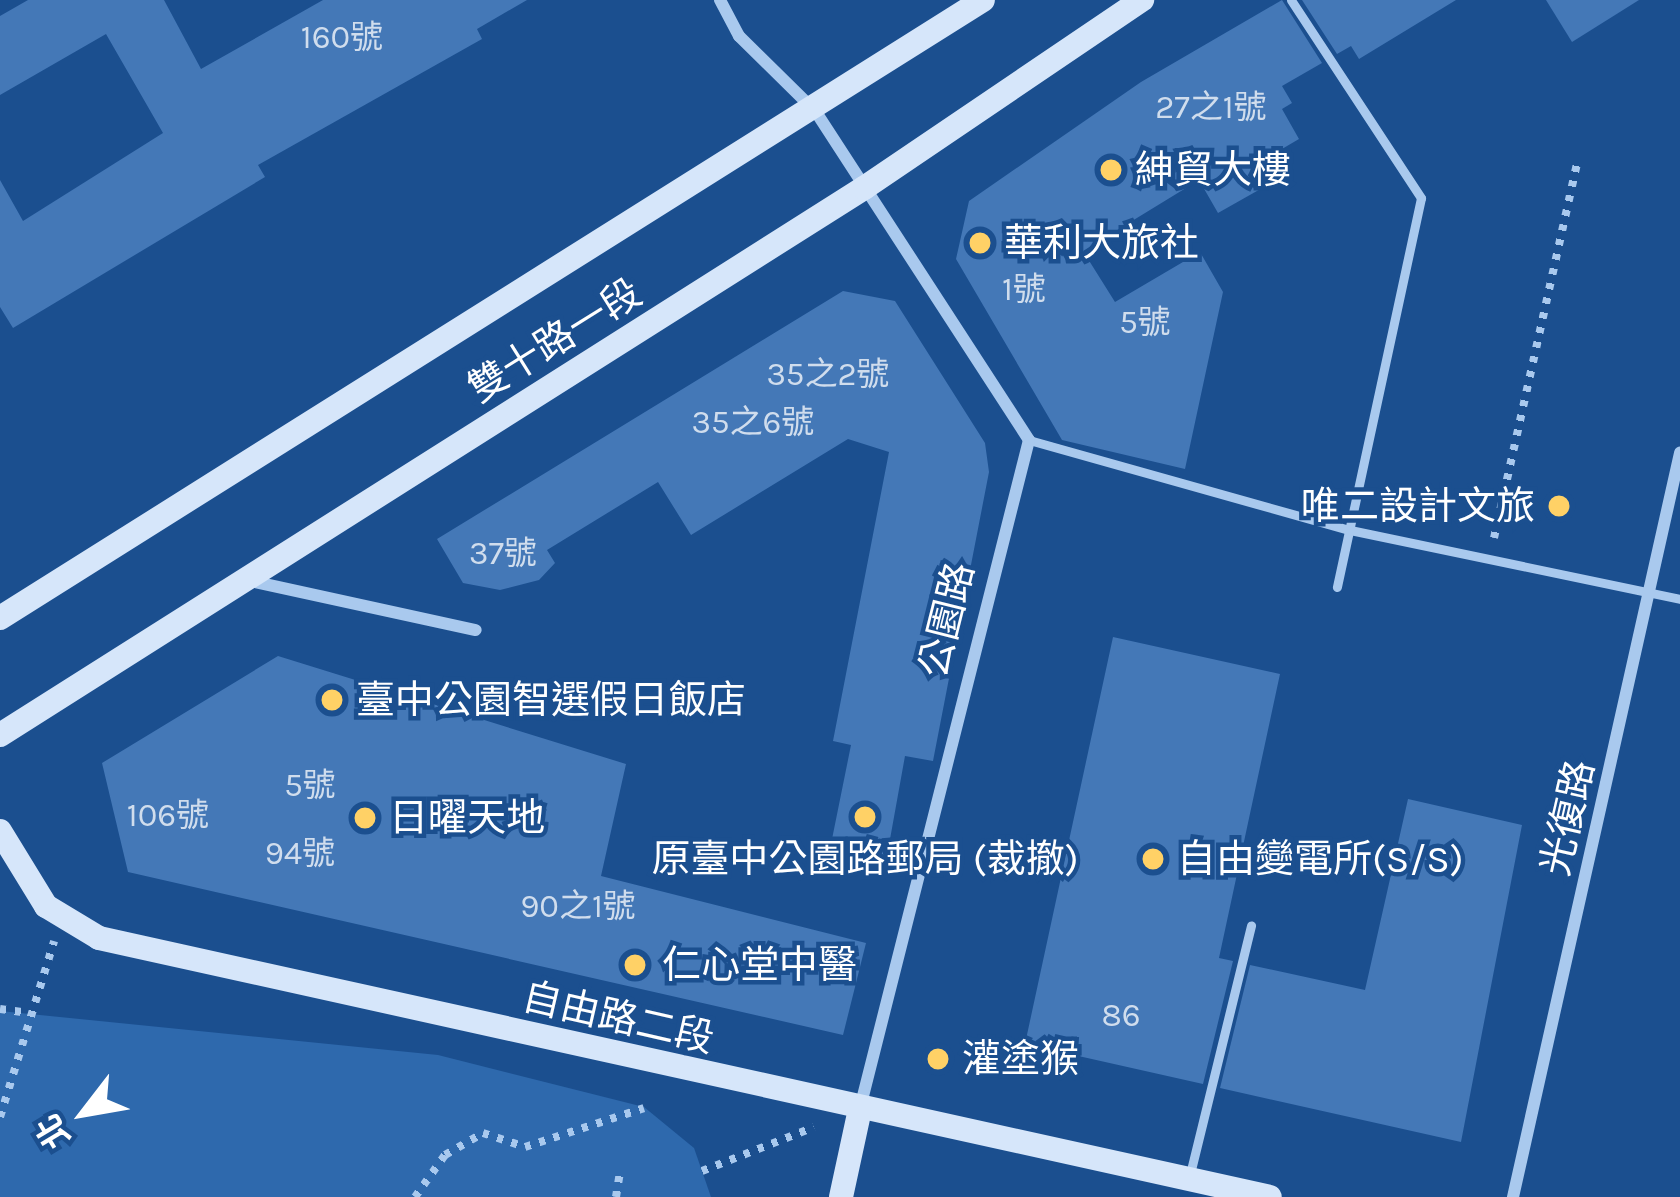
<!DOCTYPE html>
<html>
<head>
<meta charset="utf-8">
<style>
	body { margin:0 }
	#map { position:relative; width:1680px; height:1197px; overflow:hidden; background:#1b4f8f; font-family:Karla,"Noto Sans TC",sans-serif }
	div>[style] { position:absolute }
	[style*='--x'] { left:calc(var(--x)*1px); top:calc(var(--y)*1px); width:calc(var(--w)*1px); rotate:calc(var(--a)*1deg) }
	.green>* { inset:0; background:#2e69ad }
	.building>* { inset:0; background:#4478b7 }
	.path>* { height:8px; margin-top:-4px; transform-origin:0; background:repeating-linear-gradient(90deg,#a9c9ee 0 6px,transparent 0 15px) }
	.lane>* { height:9px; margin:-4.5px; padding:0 4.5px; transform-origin:4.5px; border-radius:4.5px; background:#a9c9ee }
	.street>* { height:12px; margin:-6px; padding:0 6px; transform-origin:6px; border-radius:6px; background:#a9c9ee }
	.secondary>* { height:24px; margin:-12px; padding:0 12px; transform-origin:12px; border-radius:12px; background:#d6e6fa }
	.dots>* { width:33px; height:33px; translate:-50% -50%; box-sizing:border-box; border:6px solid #1b4f8f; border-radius:50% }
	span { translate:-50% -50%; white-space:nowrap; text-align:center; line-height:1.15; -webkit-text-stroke:9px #1b4f8f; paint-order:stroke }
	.number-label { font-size:33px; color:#d0dded }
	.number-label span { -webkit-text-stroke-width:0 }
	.poi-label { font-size:39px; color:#fff }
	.left { translate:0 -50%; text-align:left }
	.right { translate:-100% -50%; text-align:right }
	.street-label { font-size:39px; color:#fff }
	.north { position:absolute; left:24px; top:1053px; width:120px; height:120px; -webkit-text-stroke:9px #1b4f8f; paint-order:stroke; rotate:239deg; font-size:33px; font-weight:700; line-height:48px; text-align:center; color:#fff }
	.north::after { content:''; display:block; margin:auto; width:42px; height:54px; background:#fff; clip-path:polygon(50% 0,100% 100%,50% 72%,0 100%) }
</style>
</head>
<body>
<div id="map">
	<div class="green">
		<i style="clip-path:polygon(0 1011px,438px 1055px,644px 1107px,694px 1148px,711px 1197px,0 1197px)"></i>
	</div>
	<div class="building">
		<i style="clip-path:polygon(28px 0,164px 0,201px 69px,323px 0,527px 0,477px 29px,482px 39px,258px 165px,265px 177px,13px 328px,0 307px,0 180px,23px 221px,163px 133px,106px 34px,0 95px,0 16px)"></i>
		<i style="clip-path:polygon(1282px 0,1322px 63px,1282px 86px,1292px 103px,1282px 109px,1299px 139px,1251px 167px,1264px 187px,1218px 213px,1199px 180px,1083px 251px,1115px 302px,1200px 252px,1223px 292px,1185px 469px,1062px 440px,956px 259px,969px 201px,1141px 82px)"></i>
		<i style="clip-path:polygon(1302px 0,1456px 0,1359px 59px,1351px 46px,1337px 54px)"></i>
		<i style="clip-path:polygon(1546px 0,1639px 0,1572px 42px)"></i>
		<i style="clip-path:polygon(843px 291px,895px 301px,985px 443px,989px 472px,933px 761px,905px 756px,885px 867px,829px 854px,851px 745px,833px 741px,889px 452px,848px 439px,691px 535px,658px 482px,547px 550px,555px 563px,539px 580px,500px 590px,463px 583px,437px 539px)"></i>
		<i style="clip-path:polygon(1113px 637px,1280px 674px,1219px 958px,1233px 961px,1203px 1084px,1025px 1044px)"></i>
		<i style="clip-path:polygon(278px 656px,626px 764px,601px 876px,866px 943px,843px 1035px,128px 872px,102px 763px)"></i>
		<i style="clip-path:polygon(1408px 799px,1522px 825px,1461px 1142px,1220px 1088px,1250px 965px,1365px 990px)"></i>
	</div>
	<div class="path">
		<i style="--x:1494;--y:538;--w:389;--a:-77.5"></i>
		<i style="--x:0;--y:1009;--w:29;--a:8"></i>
		<i style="--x:0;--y:1117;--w:184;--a:-72.9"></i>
		<i style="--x:702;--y:1171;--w:120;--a:-21.4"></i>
		<i style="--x:415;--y:1197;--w:52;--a:-54.5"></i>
		<i style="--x:445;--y:1155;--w:44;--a:-30.1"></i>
		<i style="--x:483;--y:1133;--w:44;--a:18.4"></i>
		<i style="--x:525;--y:1147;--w:125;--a:-18.1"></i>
		<i style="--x:616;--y:1197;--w:26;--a:-81"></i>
	</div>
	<div class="lane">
		<i style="--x:1291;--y:0;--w:237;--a:56.7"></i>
		<i style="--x:1421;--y:198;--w:398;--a:102.2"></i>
		<i style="--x:1029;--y:440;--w:333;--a:15.7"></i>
		<i style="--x:1350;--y:530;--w:337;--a:11.8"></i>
		<i style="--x:1190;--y:1174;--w:256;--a:-76.2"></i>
	</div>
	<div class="street">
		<i style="--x:720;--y:0;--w:41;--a:62.2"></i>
		<i style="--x:739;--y:36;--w:108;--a:44.6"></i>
		<i style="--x:816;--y:112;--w:391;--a:57"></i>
		<i style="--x:1029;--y:440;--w:689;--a:104.2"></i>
		<i style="--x:246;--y:580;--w:235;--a:12.3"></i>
		<i style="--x:1513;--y:1197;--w:763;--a:-77.35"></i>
	</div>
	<div class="secondary">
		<i style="--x:0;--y:618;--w:1161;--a:-32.16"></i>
		<i style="--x:0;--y:735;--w:1023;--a:-32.34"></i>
		<i style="--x:864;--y:188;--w:336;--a:-34.1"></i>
		<i style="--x:0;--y:831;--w:88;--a:58.5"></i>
		<i style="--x:46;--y:906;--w:62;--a:31.1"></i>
		<i style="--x:99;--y:938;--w:1199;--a:12.47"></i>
		<i style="--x:841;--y:1197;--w:90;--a:-77.8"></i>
	</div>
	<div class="dots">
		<i style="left:1111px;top:170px;background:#ffd166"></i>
		<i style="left:980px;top:243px;background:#ffd166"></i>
		<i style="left:1559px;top:506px;background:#ffd166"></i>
		<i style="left:332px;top:700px;background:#ffd166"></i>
		<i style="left:865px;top:817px;background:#ffd166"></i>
		<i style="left:365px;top:818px;background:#ffd166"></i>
		<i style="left:1153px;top:859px;background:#ffd166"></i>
		<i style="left:635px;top:965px;background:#ffd166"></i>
		<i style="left:938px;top:1059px;background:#ffd166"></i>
	</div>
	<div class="number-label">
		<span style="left:342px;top:38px">160號</span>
		<span style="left:1211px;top:108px">27之1號</span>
		<span style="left:1024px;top:290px">1號</span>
		<span style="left:1145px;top:323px">5號</span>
		<span style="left:828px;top:375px">35之2號</span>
		<span style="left:753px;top:423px">35之6號</span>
		<span style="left:503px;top:554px">37號</span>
		<span style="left:310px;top:786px">5號</span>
		<span style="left:168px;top:816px">106號</span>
		<span style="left:300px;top:854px">94號</span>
		<span style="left:578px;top:907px">90之1號</span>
		<span style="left:1121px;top:1016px">86</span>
	</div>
	<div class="poi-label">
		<span class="left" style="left:1135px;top:170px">紳貿大樓</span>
		<span class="left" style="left:1004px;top:243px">華利大旅社</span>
		<span class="right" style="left:1535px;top:506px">唯二設計文旅</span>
		<span class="left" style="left:356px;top:700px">臺中公園智選假日飯店</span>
		<span class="left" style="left:389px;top:818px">日曜天地</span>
		<span style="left:865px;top:859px">原臺中公園路郵局 (裁撤)</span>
		<span class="left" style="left:1177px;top:859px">自由變電所(S/S)</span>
		<span class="left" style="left:662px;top:965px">仁心堂中醫</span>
		<span class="left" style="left:962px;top:1059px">灌塗猴</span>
	</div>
	<div class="street-label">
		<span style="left:555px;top:341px;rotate:-32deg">雙十路一段</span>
		<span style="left:947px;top:620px;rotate:-76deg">公園路</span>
		<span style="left:1568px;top:818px;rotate:-77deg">光復路</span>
		<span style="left:618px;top:1018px;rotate:13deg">自由路二段</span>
	</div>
	<div class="north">北</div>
</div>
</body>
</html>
